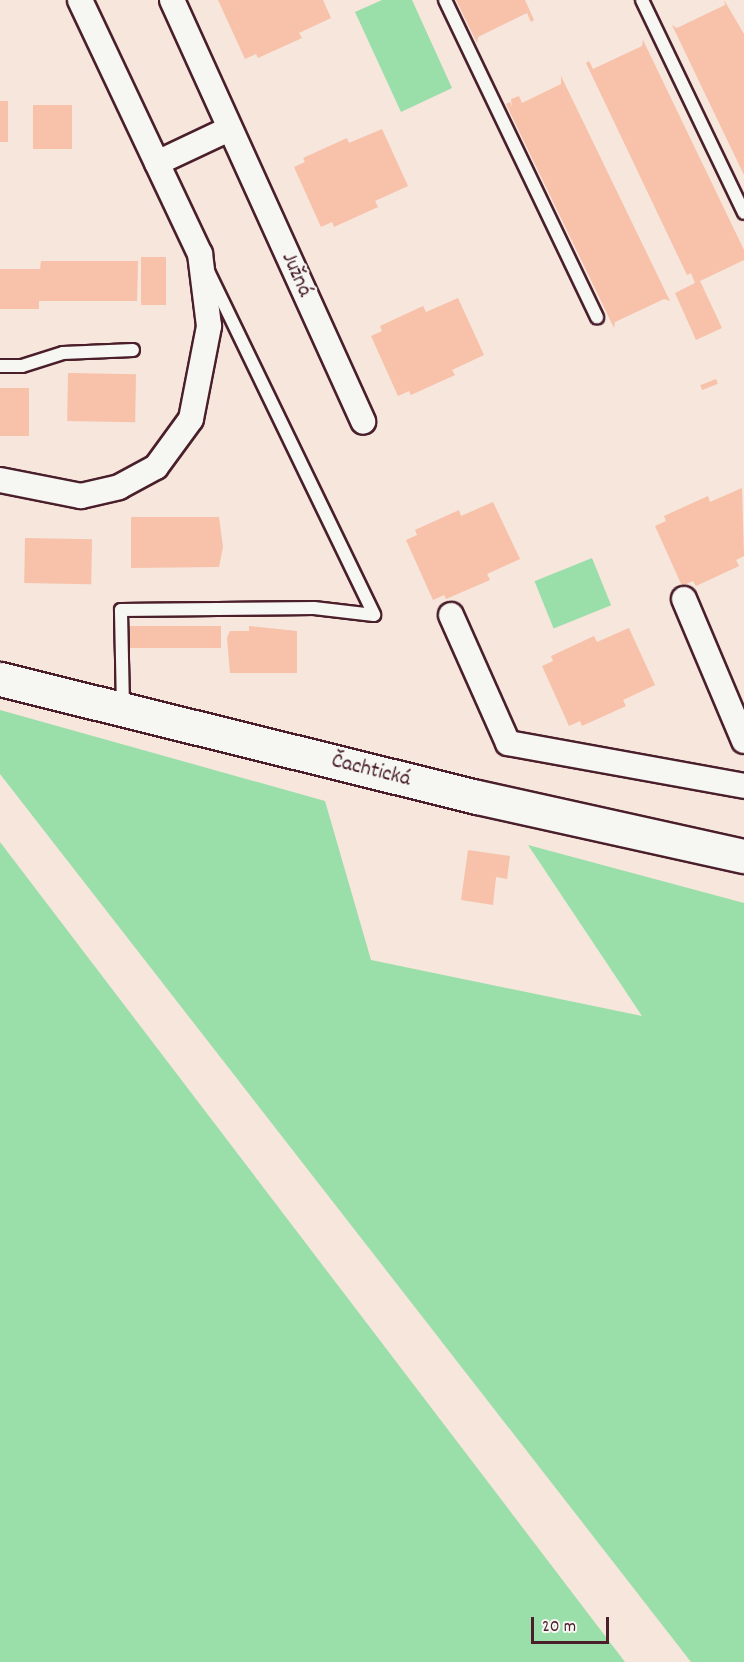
<!DOCTYPE html>
<html>
<head>
<meta charset="utf-8">
<style>
	body { margin:0 }
	#map { position:relative; width:744px; height:1662px; overflow:hidden; background:#f6e6dc; font-family:Dekko,sans-serif }
	div>[style] { position:absolute }
	[style*='--x'] { left:calc(var(--x)*1px); top:calc(var(--y)*1px); width:calc(var(--w)*1px); rotate:calc(var(--a)*1deg) }
	.green>* { inset:0; background:#9adea9; transform-origin:0 0 }
	.building>* { inset:0; background:#f7c1aa; transform-origin:0 0 }
	.roads { filter:drop-shadow(2px 0 #4a1f2b) drop-shadow(-2px 0 #4a1f2b) drop-shadow(0 2px #4a1f2b) drop-shadow(0 -2px #4a1f2b) }
	.lane>* { height:12px; margin:-6px; padding:0 6px; transform-origin:6px; border-radius:6px; background:#f6f6f2 }
	.street>* { height:24px; margin:-12px; padding:0 12px; transform-origin:12px; border-radius:12px; background:#f6f6f2 }
	.secondary>* { height:33px; margin:-16.5px; padding:0 16.5px; transform-origin:16.5px; border-radius:16.5px; background:#f6f6f2 }
	span { translate:-50% -50%; white-space:nowrap; text-align:center; line-height:1.15; -webkit-text-stroke:4.5px #f6f6f2; paint-order:stroke }
	.street-label { font-size:22px; color:#4a1f2b }
	.scale { position:absolute; left:531px; top:1617px; width:78px; height:27px; box-sizing:border-box; border:3px solid #4a1f2b; border-top:0; padding-left:8px; font-size:18px; line-height:21px; white-space:nowrap; color:#4a1f2b; -webkit-text-stroke:4px #f6f6f2; paint-order:stroke }
</style>
</head>
<body>
<div id="map">
	<div class="green">
		<i style="clip-path:polygon(382px 0,412px 0,452px 88px,401px 112px,355px 12px)"></i>
		<i style="left:592px;top:558px;width:51px;height:62px;rotate:68deg"></i>
		<i style="clip-path:polygon(0 710px,325px 801px,371px 960px,642px 1016px,528px 845px,744px 903px,744px 1662px,691px 1662px,0 774px)"></i>
		<i style="clip-path:polygon(0 842px,625px 1662px,0 1662px)"></i>
	</div>
	<div class="building">
		<i style="clip-path:polygon(218px 0,323px 0,331px 18px,299px 33px,302px 38px,258px 58px,256px 54px,245px 59px)"></i>
		<i style="clip-path:polygon(456px 0,525px 0,534px 20px,531px 22px,527px 13px,478px 37px,477px 43px)"></i>
		<i style="clip-path:polygon(724px 0,744px 34px,744px 175px,672px 25px,677px 28px,725px 5px)"></i>
		<i style="clip-path:polygon(643px 40px,744px 250px,744px 260px,700px 281px,722px 328px,696px 340px,675px 293px,695px 283px,691px 273px,687px 275px,586px 63px,589px 61px,593px 69px,642px 46px)"></i>
		<i style="clip-path:polygon(561px 76px,670px 301px,664px 299px,615px 322px,614px 328px,506px 104px,510px 102px,512px 107px,511px 99px,519px 96px,522px 103px,561px 84px)"></i>
		<i style="left:0;top:101px;width:8px;height:41px"></i>
		<i style="left:33px;top:105px;width:39px;height:44px"></i>
		<i style="clip-path:polygon(382px 129px,408px 186px,375px 201px,378px 207px,334px 227px,332px 222px,321px 227px,294px 167px,305px 162px,303px 158px,347px 138px,349px 143px)"></i>
		<i style="left:141px;top:257px;width:25px;height:48px"></i>
		<i style="clip-path:polygon(41px 261px,138px 261px,137px 301px,39px 301px,39px 309px,0 309px,0 269px,40px 269px)"></i>
		<i style="clip-path:polygon(458px 298px,484px 355px,452px 370px,455px 375px,411px 395px,409px 391px,398px 396px,371px 336px,382px 331px,380px 326px,423px 306px,426px 312px)"></i>
		<i style="left:68px;top:373px;width:68px;height:48px;rotate:1deg"></i>
		<i style="left:716px;top:379px;width:5px;height:17px;rotate:68deg"></i>
		<i style="left:0;top:388px;width:29px;height:48px"></i>
		<i style="clip-path:polygon(742px 488px,744px 556px,736px 560px,739px 566px,696px 586px,693px 581px,682px 586px,655px 526px,666px 521px,664px 516px,708px 496px,710px 502px)"></i>
		<i style="clip-path:polygon(493px 502px,520px 559px,487px 574px,490px 580px,446px 599px,444px 595px,433px 600px,406px 540px,417px 535px,415px 530px,459px 510px,461px 516px)"></i>
		<i style="clip-path:polygon(131px 517px,219px 517px,223px 547px,219px 567px,131px 568px)"></i>
		<i style="left:25px;top:538px;width:67px;height:45px;rotate:1deg"></i>
		<i style="left:128px;top:626px;width:93px;height:22px"></i>
		<i style="clip-path:polygon(249px 626px,297px 631px,297px 673px,230px 673px,227px 638px,230px 631px,249px 631px)"></i>
		<i style="clip-path:polygon(629px 628px,655px 685px,623px 700px,626px 706px,582px 726px,580px 721px,569px 726px,542px 666px,553px 661px,551px 656px,594px 636px,597px 642px)"></i>
		<i style="clip-path:polygon(468px 850px,510px 856px,507px 879px,496px 877px,493px 905px,461px 900px)"></i>
	</div>
	<div class="roads">
		<div class="lane">
			<i style="--x:445;--y:0;--w:352;--a:64.4"></i>
			<i style="--x:642;--y:0;--w:236;--a:64.4"></i>
			<i style="--x:208;--y:271;--w:382;--a:64.2"></i>
			<i style="--x:0;--y:366;--w:22;--a:0"></i>
			<i style="--x:22;--y:366;--w:43;--a:-17.6"></i>
			<i style="--x:63;--y:353;--w:70;--a:-2.5"></i>
			<i style="--x:123;--y:707;--w:97;--a:-91.2"></i>
			<i style="--x:121;--y:610;--w:193;--a:-0.6"></i>
			<i style="--x:314;--y:608;--w:60;--a:6.7"></i>
		</div>
		<div class="street">
			<i style="--x:172;--y:0;--w:463;--a:65.6"></i>
			<i style="--x:157;--y:163;--w:80;--a:-25.3"></i>
			<i style="--x:0;--y:480;--w:83;--a:11.2"></i>
			<i style="--x:81;--y:496;--w:39;--a:-13"></i>
			<i style="--x:119;--y:487;--w:42;--a:-28.4"></i>
			<i style="--x:156;--y:467;--w:59;--a:-53.9"></i>
			<i style="--x:191;--y:419;--w:95;--a:-79"></i>
			<i style="--x:209;--y:326;--w:73;--a:-97.1"></i>
			<i style="--x:200;--y:254;--w:281;--a:-115.3"></i>
			<i style="--x:684;--y:599;--w:154;--a:67.1"></i>
			<i style="--x:451;--y:615;--w:140;--a:66"></i>
			<i style="--x:508;--y:743;--w:240;--a:10.3"></i>
		</div>
		<div class="secondary">
			<i style="--x:0;--y:679;--w:491;--a:13.9"></i>
			<i style="--x:477;--y:797;--w:273;--a:12.5"></i>
		</div>
	</div>
	<div class="street-label">
		<span style="left:296px;top:275px;rotate:66deg">Južná</span>
		<span style="left:371px;top:771px;rotate:14deg">Čachtická</span>
	</div>
	<div class="scale">20 m</div>
</div>
</body>
</html>
